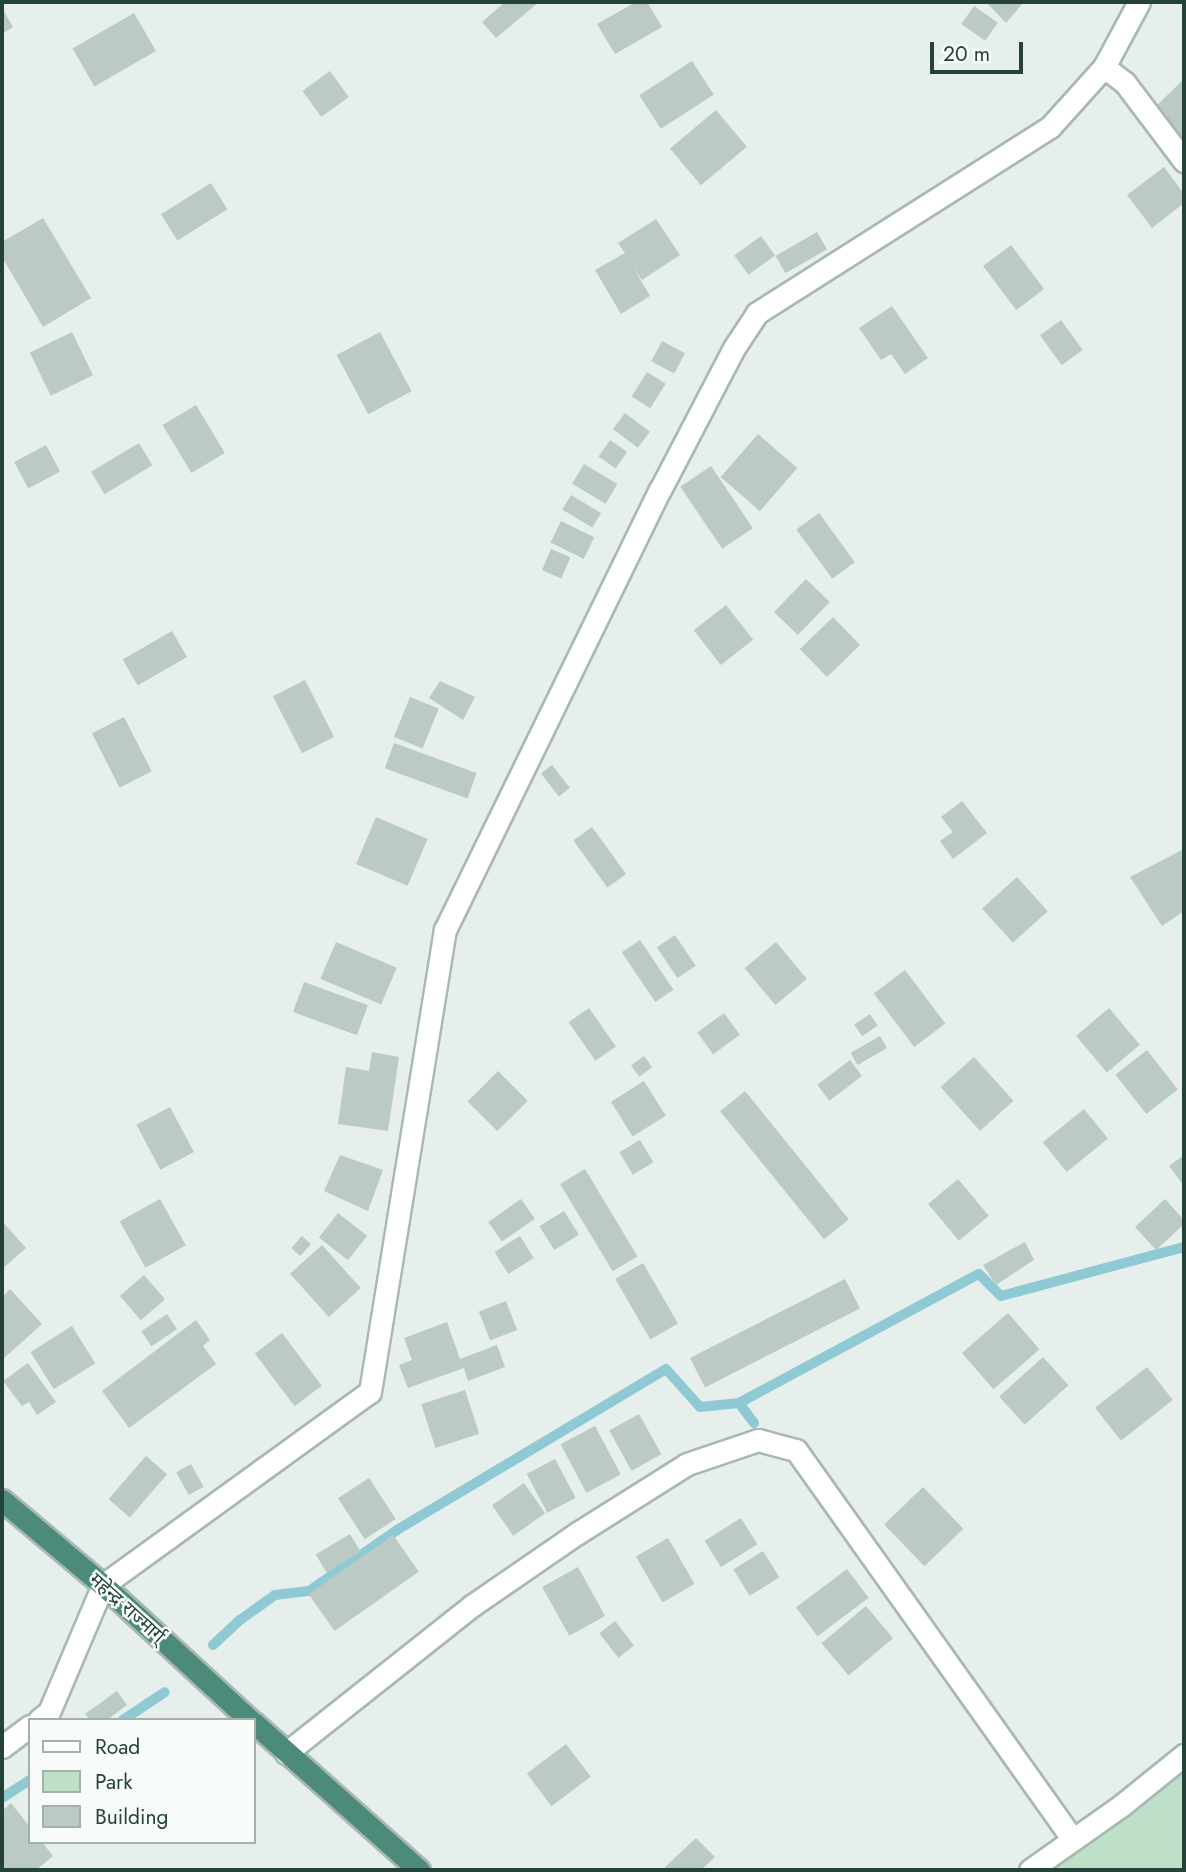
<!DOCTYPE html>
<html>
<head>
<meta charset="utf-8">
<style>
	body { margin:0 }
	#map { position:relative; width:1186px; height:1872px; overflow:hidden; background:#e6efeb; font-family:Jost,"Noto Sans Devanagari",sans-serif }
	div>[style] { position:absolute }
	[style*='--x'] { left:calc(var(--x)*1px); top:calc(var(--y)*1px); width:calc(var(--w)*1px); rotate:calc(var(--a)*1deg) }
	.green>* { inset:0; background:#bfe0c8 }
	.stream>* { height:10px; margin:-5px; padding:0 5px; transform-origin:5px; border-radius:5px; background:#8ec9d4 }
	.building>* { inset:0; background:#bbcac4; transform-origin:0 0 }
	.roads { filter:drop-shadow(2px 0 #a8b8b2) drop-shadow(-2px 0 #a8b8b2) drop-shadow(0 2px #a8b8b2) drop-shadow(0 -2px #a8b8b2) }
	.minor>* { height:21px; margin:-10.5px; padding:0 10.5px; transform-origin:10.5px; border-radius:10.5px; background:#fff }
	.trunk>* { height:21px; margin:-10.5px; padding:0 10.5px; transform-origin:10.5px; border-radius:10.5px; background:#4c8a7c }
	span { translate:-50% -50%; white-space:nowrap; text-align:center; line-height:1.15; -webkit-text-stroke:5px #f7fbf9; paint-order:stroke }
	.street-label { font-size:19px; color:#24423a }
	.frame { position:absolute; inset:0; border:4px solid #24423a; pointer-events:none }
	.legend { position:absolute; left:28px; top:1718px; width:228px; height:126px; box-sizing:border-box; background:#f7fbf9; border:2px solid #a3b1ad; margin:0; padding:9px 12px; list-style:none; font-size:21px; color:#24423a }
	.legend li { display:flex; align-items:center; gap:14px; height:35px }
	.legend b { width:35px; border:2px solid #a3b1ad }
	.scale { position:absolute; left:930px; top:42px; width:93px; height:32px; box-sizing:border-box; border:4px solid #24423a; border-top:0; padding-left:9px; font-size:21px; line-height:24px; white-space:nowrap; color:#24423a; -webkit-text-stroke:5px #f7fbf9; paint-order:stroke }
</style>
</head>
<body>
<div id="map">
	<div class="green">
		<i style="clip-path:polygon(1184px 1754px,1184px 1870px,1030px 1870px)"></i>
	</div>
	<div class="stream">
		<i style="--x:739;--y:1403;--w:272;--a:-28.3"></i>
		<i style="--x:979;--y:1274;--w:31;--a:45"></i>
		<i style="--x:1001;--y:1296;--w:189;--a:-15"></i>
		<i style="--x:213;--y:1645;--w:37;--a:-43"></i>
		<i style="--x:240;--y:1620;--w:43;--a:-35.5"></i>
		<i style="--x:275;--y:1595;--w:34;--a:-7"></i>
		<i style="--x:309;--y:1591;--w:107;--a:-34.7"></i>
		<i style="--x:397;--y:1530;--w:313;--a:-30.9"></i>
		<i style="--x:666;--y:1369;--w:51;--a:48.2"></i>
		<i style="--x:700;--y:1407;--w:39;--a:-6"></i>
		<i style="--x:739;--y:1403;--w:25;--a:53"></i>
		<i style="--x:123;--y:1720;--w:50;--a:-33.7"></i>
		<i style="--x:2;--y:1798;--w:33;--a:-33"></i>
	</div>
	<div class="building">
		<i style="clip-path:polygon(505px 2px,539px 2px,496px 38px,482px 22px)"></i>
		<i style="clip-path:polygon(636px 2px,647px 2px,662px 27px,615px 54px,597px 24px)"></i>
		<i style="clip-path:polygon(986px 2px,1024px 2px,1006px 23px)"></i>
		<i style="left:974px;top:6px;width:29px;height:22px;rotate:35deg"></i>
		<i style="clip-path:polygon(2px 8px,13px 27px,2px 34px)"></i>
		<i style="left:134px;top:13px;width:44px;height:71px;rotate:60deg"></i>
		<i style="left:692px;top:61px;width:40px;height:63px;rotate:57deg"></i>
		<i style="left:330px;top:71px;width:32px;height:34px;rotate:54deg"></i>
		<i style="clip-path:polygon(1184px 79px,1184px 143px,1182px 145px,1151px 111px)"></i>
		<i style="left:716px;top:110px;width:48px;height:60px;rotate:50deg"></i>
		<i style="clip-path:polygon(1164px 167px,1184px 194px,1184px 203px,1152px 228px,1127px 195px)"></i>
		<i style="left:211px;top:183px;width:31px;height:59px;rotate:58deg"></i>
		<i style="clip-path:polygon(43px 218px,91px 298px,43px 327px,2px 257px,2px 242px)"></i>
		<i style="clip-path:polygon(656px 219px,680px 255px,642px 280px,633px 267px,650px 296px,621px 314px,595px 270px,625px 253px,618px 243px)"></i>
		<i style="left:817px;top:232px;width:20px;height:48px;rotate:60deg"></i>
		<i style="left:761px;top:236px;width:24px;height:33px;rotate:54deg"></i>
		<i style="left:1011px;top:245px;width:55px;height:35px;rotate:53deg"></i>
		<i style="clip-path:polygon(892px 306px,928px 358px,905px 374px,891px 354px,881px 360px,859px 328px)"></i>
		<i style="left:1061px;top:320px;width:37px;height:26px;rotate:54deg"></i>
		<i style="left:72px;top:332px;width:48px;height:47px;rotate:64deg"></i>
		<i style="left:380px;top:332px;width:67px;height:49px;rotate:62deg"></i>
		<i style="left:662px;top:341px;width:26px;height:23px;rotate:28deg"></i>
		<i style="left:647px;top:372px;width:22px;height:29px;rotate:32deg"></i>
		<i style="left:196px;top:405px;width:56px;height:39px;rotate:59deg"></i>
		<i style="left:625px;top:413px;width:31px;height:20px;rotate:37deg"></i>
		<i style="left:758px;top:434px;width:52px;height:57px;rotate:41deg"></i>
		<i style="left:610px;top:440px;width:21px;height:20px;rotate:35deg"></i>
		<i style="left:139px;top:443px;width:26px;height:56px;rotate:59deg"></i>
		<i style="left:46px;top:445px;width:30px;height:36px;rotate:62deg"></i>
		<i style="left:584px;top:464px;width:39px;height:23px;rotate:31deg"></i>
		<i style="left:711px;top:466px;width:75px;height:37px;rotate:56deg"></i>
		<i style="left:571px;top:495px;width:35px;height:17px;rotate:31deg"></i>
		<i style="left:819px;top:513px;width:61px;height:28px;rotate:54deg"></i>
		<i style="left:561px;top:521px;width:37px;height:24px;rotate:26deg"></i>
		<i style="left:551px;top:549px;width:21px;height:23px;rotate:23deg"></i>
		<i style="left:806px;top:579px;width:33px;height:46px;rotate:44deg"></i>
		<i style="left:726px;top:605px;width:44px;height:41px;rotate:52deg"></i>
		<i style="left:833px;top:617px;width:39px;height:46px;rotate:46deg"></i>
		<i style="left:172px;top:631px;width:30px;height:57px;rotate:60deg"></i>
		<i style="left:305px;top:680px;width:64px;height:36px;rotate:63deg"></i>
		<i style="clip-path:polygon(440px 681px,475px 697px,463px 720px,429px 698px)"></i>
		<i style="left:410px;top:697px;width:31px;height:43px;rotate:22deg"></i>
		<i style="left:124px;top:717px;width:61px;height:36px;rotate:63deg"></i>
		<i style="left:394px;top:743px;width:88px;height:27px;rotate:20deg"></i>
		<i style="left:552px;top:765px;width:29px;height:14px;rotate:52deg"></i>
		<i style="clip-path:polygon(962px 801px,987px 833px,953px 859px,940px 841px,953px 832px,941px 817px)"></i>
		<i style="left:376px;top:817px;width:56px;height:51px;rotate:23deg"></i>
		<i style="left:592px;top:827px;width:58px;height:23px;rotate:54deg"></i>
		<i style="clip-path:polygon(1184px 849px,1184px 911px,1162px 926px,1130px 877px)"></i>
		<i style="left:1017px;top:877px;width:46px;height:47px;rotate:48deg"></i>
		<i style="left:675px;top:935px;width:37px;height:22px;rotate:56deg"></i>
		<i style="left:640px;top:940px;width:60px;height:22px;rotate:56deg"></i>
		<i style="left:336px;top:942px;width:66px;height:40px;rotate:23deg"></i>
		<i style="left:776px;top:942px;width:48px;height:41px;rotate:50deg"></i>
		<i style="left:905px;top:970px;width:67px;height:39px;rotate:53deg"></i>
		<i style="left:304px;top:982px;width:68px;height:32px;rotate:20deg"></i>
		<i style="left:589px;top:1008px;width:47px;height:25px;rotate:55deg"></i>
		<i style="left:1109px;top:1008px;width:48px;height:43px;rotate:50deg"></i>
		<i style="left:724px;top:1013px;width:27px;height:33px;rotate:54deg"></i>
		<i style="left:870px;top:1014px;width:14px;height:19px;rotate:56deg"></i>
		<i style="left:880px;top:1036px;width:14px;height:34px;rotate:60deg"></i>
		<i style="left:1147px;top:1050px;width:50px;height:40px;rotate:52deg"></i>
		<i style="clip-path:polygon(372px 1052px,399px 1057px,388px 1131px,338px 1124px,346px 1067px,369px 1071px)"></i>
		<i style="left:644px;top:1056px;width:14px;height:16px;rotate:54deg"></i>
		<i style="left:974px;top:1057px;width:59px;height:45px;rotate:48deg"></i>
		<i style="left:850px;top:1060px;width:20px;height:41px;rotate:53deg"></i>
		<i style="left:498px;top:1071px;width:42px;height:43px;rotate:45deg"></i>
		<i style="left:644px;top:1081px;width:41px;height:39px;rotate:58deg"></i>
		<i style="left:745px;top:1091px;width:165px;height:32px;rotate:51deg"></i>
		<i style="left:170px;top:1107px;width:51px;height:38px;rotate:62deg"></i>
		<i style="left:1084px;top:1109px;width:38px;height:53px;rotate:51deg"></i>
		<i style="left:640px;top:1140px;width:26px;height:24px;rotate:59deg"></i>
		<i style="clip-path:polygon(340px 1155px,383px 1170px,368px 1211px,324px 1191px)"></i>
		<i style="clip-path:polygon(1184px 1155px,1184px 1186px,1169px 1166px)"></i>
		<i style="left:585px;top:1169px;width:102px;height:29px;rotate:59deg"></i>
		<i style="left:958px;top:1179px;width:48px;height:39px;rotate:50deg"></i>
		<i style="left:160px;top:1199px;width:53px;height:46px;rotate:61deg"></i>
		<i style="left:521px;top:1199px;width:24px;height:40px;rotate:55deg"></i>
		<i style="clip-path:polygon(1165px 1199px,1184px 1220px,1184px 1224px,1156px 1250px,1135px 1227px)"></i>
		<i style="left:564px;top:1211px;width:28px;height:29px;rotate:58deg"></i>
		<i style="left:338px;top:1213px;width:37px;height:31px;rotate:38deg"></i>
		<i style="clip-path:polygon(2px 1221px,26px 1248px,2px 1269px)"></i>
		<i style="left:302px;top:1236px;width:12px;height:16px;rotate:42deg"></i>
		<i style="left:520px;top:1236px;width:26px;height:30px;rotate:58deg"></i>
		<i style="clip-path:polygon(1025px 1242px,1034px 1260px,996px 1285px,983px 1265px)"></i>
		<i style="left:322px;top:1245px;width:58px;height:43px;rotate:48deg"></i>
		<i style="left:643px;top:1263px;width:70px;height:32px;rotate:60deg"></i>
		<i style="left:144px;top:1275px;width:32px;height:32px;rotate:49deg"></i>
		<i style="left:845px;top:1279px;width:33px;height:174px;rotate:63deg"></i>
		<i style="clip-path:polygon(10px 1289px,42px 1324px,2px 1360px,2px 1297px)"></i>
		<i style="left:506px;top:1301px;width:31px;height:29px;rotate:69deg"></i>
		<i style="left:1008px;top:1313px;width:48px;height:61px;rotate:49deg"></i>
		<i style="left:167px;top:1314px;width:18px;height:31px;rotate:56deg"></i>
		<i style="clip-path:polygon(196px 1320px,210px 1340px,203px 1346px,216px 1364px,129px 1428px,102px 1391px)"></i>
		<i style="clip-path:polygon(447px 1322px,460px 1359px,497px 1345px,505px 1367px,468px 1381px,464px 1368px,408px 1388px,399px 1365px,412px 1360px,404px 1338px)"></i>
		<i style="left:72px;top:1326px;width:44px;height:49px;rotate:58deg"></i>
		<i style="left:282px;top:1333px;width:66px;height:34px;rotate:53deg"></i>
		<i style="left:1043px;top:1357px;width:38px;height:59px;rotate:48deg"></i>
		<i style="clip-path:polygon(28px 1363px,56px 1402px,37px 1415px,29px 1402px,22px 1406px,3px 1381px)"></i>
		<i style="left:1147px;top:1367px;width:42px;height:66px;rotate:52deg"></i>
		<i style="left:465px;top:1390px;width:46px;height:46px;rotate:72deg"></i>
		<i style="left:639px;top:1414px;width:46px;height:34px;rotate:61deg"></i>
		<i style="left:595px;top:1426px;width:55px;height:39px;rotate:62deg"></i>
		<i style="left:146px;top:1456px;width:28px;height:57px;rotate:41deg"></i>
		<i style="left:555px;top:1459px;width:44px;height:32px;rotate:62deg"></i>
		<i style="left:191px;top:1464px;width:26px;height:17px;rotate:61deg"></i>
		<i style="left:369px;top:1478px;width:49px;height:37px;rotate:57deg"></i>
		<i style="left:524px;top:1483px;width:37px;height:39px;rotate:55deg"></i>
		<i style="left:923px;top:1487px;width:58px;height:54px;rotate:46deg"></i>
		<i style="left:741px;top:1518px;width:31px;height:43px;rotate:58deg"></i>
		<i style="left:350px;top:1534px;width:21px;height:40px;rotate:59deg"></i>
		<i style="left:393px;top:1535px;width:45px;height:103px;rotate:55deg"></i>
		<i style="left:668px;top:1538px;width:53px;height:37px;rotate:60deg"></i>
		<i style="left:763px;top:1551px;width:31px;height:35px;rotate:58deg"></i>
		<i style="left:578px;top:1567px;width:56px;height:41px;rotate:61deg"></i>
		<i style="left:847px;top:1569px;width:36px;height:64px;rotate:53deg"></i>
		<i style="left:866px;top:1606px;width:42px;height:58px;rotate:50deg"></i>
		<i style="left:615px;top:1621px;width:31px;height:20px;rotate:52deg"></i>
		<i style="clip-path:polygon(117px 1691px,127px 1705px,107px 1720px,90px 1720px,85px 1714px)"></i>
		<i style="left:566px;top:1744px;width:41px;height:49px;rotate:53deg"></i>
		<i style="clip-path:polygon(11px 1803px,30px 1827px,30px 1842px,42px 1842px,53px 1856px,36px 1870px,2px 1870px,2px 1811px)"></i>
		<i style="clip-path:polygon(696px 1838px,715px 1857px,701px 1870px,668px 1870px,665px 1867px)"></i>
	</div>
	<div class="roads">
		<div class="minor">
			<i style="--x:1104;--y:67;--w:26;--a:37"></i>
			<i style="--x:1125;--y:83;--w:98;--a:52.9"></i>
			<i style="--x:39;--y:1720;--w:13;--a:-39"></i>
			<i style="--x:49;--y:1712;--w:138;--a:-67"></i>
			<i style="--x:103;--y:1585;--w:329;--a:-35.9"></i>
			<i style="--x:370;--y:1392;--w:468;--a:-80.8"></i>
			<i style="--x:445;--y:930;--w:490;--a:-64"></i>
			<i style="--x:660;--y:490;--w:160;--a:-62.5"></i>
			<i style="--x:734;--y:348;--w:42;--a:-56.7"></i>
			<i style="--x:757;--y:313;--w:347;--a:-32.4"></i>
			<i style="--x:1050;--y:127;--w:81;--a:-48"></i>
			<i style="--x:1104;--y:67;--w:74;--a:-61.7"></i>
			<i style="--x:2;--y:1747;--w:35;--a:-37"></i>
			<i style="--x:286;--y:1753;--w:238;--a:-38.4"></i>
			<i style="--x:473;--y:1605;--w:125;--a:-34.6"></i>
			<i style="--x:576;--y:1534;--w:131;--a:-32.2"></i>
			<i style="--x:687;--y:1464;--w:75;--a:-18.7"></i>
			<i style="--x:758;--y:1440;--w:39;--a:15"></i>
			<i style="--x:796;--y:1450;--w:478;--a:54.6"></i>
			<i style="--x:1030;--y:1870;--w:113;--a:-35.2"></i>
			<i style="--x:1122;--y:1805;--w:80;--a:-38.9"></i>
		</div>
		<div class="trunk">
			<i style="--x:2;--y:1500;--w:132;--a:40.1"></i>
			<i style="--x:103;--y:1585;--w:200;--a:42.6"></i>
			<i style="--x:254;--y:1723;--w:221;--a:41.7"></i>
		</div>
	</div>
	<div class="street-label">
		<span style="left:127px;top:1608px;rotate:42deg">महेन्द्र राज्मार्ग्</span>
	</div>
	<div class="frame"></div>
	<ul class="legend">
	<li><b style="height:9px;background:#fff"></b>Road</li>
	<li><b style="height:19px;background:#bfe0c8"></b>Park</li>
	<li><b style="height:19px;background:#bbcac4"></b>Building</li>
	</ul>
	<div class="scale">20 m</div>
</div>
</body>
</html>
